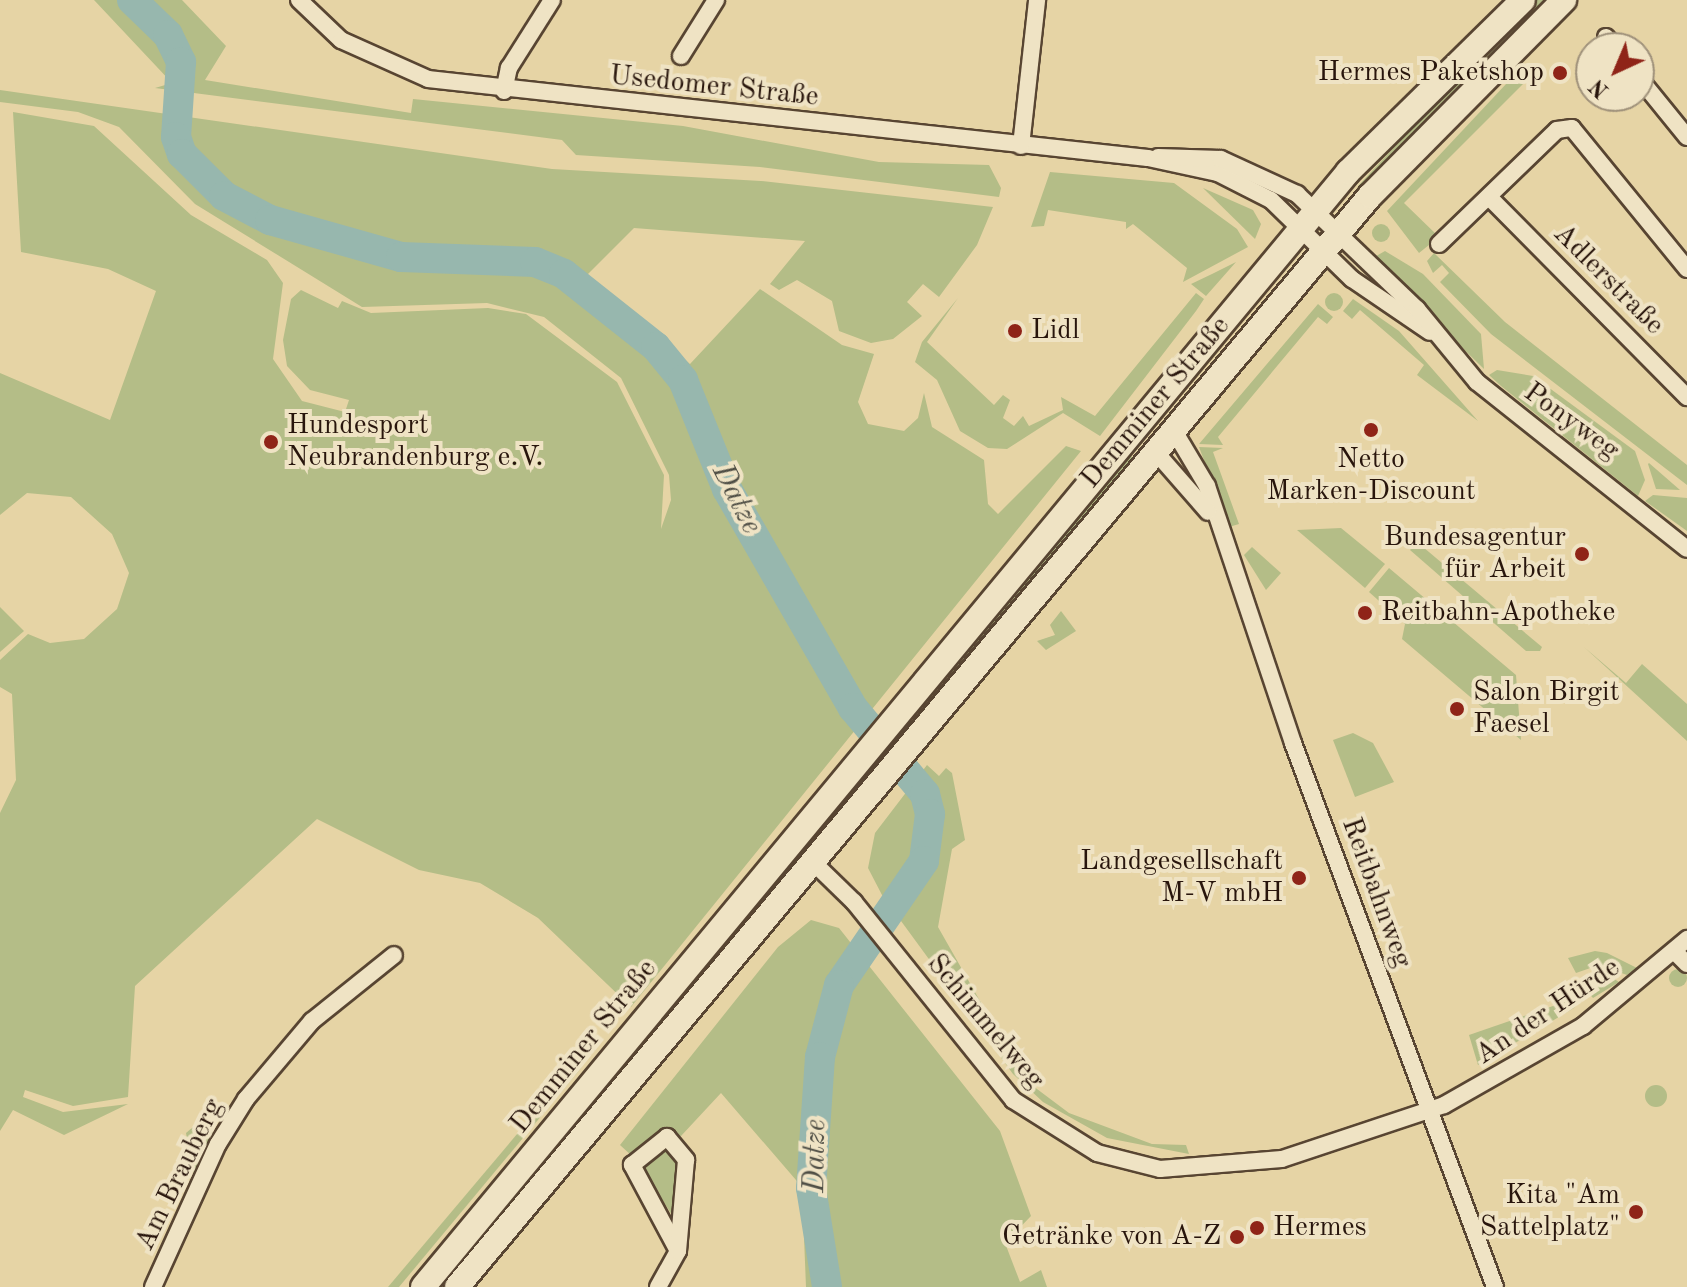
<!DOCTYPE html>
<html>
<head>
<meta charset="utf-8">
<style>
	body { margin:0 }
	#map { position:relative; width:1687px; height:1287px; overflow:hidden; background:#e6d4a5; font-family:"Old Standard TT",serif }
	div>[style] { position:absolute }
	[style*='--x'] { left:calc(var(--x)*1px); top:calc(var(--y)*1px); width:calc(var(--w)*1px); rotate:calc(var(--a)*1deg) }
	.green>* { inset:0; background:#b4bd87 }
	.round { border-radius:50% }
	.river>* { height:30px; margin:-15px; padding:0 15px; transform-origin:15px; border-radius:15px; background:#97b7ae }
	.roads { filter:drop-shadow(2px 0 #584532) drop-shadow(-2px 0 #584532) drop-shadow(0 2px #584532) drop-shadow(0 -2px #584532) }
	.street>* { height:16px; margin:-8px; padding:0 8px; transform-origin:8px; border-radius:8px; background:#efe3c4 }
	.secondary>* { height:24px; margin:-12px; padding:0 12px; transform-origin:12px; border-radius:12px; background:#efe3c4 }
	.dots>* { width:22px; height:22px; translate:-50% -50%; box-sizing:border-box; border:4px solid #efe3c4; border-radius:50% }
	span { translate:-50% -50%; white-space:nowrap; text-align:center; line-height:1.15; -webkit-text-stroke:8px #efe3c4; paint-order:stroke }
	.poi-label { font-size:28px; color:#28150c }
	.right { translate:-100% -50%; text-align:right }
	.left { translate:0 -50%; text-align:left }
	.street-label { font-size:28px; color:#28150c }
	.water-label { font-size:30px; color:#4f4e45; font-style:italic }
	.north { position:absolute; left:1575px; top:32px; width:80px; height:80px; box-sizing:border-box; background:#efe3c4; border:2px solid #9f917a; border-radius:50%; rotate:224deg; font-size:22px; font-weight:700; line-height:32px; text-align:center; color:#28150c }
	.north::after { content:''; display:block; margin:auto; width:28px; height:36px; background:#8f2418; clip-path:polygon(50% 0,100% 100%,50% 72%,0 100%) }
</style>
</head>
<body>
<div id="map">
	<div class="green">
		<i style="clip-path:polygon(94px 0,182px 0,226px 46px,205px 80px,411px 113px,413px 99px,683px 126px,879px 162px,989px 165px,1001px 188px,999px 197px,760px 167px,576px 155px,562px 140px,155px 88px,172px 83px)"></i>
		<i style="clip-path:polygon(1533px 0,1547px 0,1362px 191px,1358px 186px,1371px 172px)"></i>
		<i style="clip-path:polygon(1522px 67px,1531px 76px,1404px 203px,1439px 237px,1419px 253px,1387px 211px)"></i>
		<i style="clip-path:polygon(0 90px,552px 169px,761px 181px,993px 207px,977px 245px,939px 297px,923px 284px,907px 302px,922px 316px,893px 339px,871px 343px,839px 331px,832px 301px,797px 280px,779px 290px,770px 284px,805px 241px,634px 228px,587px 275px,690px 364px,760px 289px,842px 345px,874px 354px,858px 402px,868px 424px,904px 431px,918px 418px,924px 393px,932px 427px,984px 460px,988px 504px,998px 514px,1066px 446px,1081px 451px,631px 1007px,538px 918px,480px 883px,419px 870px,317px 819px,135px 986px,128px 1097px,73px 1106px,25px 1090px,23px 1097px,63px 1112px,128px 1104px,64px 1135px,13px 1110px,0 1131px,0 813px,16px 780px,12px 694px,0 687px,0 660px,28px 634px,50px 643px,84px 639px,117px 609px,129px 573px,112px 534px,71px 497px,27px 493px,0 515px,0 373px,110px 420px,156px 291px,108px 269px,21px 252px,13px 112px,94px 126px,191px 215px,267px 260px,283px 283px,273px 359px,302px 401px,345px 412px,349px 400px,310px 390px,287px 366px,283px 340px,291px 299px,301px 290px,338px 308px,342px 301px,371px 313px,488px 308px,526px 314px,617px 382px,664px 475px,661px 529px,671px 500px,669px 475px,621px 378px,544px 317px,487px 303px,362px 307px,195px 204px,119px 127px,78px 112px,0 102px)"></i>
		<i style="clip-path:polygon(1050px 172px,1174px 183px,1237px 229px,1248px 247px,1183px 282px,1187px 268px,1133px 224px,1126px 229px,1126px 222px,1048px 210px,1044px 226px,1031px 227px)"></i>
		<i style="clip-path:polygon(1203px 188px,1253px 210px,1261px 224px,1255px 239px)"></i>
		<i class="round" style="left:1372px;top:224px;width:18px;height:18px"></i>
		<i style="clip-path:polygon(1385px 251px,1423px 274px,1481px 334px,1484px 369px,1371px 259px)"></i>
		<i style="clip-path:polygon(1434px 253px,1505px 322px,1687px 465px,1687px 485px,1491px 334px,1440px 282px,1449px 273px,1442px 265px,1433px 273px,1427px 261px)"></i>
		<i style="clip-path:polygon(1236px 262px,1206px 296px,1191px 284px,1212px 274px)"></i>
		<i style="clip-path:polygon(1196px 293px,1204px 299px,1196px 311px,1100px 436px,1063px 413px,1007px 449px,988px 448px,960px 431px,937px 380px,915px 362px,922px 342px,958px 298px,927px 342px,994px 405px,1003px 395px,1010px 400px,1003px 418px,1014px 426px,1023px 416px,1029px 426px,1063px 410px,1061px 397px,1095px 416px)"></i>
		<i class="round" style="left:1325px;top:293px;width:18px;height:18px"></i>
		<i style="clip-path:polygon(1353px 299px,1399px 331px,1478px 421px,1417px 375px,1424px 365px,1360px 310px,1352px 319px,1343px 311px)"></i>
		<i style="clip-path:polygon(1318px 304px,1333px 317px,1327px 324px,1318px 317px,1218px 437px,1223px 445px,1199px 444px)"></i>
		<i style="clip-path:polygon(1497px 370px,1533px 376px,1635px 451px,1645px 480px,1638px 496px,1501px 386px,1489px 375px)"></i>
		<i style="clip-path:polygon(1199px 447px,1223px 448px,1213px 452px,1239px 524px,1229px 527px)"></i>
		<i style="clip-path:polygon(1129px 453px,1134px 460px,908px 735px,905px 730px)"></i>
		<i style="clip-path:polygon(1648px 464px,1649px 463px,1680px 490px,1656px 489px)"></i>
		<i style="clip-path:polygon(1653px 495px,1687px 498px,1687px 531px,1645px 501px)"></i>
		<i style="clip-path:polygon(1341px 528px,1385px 564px,1365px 588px,1297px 530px)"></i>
		<i style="clip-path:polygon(1417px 542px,1542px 647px,1540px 651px,1526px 651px,1410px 550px)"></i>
		<i style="clip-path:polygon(1252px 547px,1281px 573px,1266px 590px,1244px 555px)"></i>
		<i style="clip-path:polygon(1389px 568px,1516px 675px,1521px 740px,1402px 639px,1405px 624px,1369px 592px)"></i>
		<i style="clip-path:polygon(0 607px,24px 631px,0 652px)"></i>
		<i style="clip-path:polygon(1061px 611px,1076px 631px,1046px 650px,1037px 641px,1055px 635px,1050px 625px)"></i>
		<i style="clip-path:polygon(1584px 647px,1626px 683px,1642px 664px,1687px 704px,1687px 741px)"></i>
		<i style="clip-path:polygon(1353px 733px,1373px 743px,1394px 782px,1355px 797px,1333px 740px)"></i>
		<i style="clip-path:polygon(927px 765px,939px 776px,946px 768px,952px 773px,965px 840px,952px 849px,938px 927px,1025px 1080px,1069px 1113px,1152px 1144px,1186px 1145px,1189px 1154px,1107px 1138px,1043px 1102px,1013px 1074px,882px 895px,868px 868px,875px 833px)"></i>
		<i style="clip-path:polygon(760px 894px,769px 901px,444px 1287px,435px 1287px)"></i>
		<i style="clip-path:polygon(811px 920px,839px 928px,1000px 1131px,1031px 1216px,1005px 1243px,1020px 1282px,1041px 1270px,1047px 1287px,806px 1287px,802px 1187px,721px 1093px,681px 1136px,657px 1133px,632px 1156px,620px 1145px,778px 947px)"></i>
		<i style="clip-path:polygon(1595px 951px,1607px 953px,1637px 968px,1627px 975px,1599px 965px,1576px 973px,1568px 958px)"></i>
		<i class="round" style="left:1669px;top:969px;width:18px;height:18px"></i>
		<i style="clip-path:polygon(1605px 973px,1619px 982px,1593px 998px,1579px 982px)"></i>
		<i style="clip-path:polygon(1585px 995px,1574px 1008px,1478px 1065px,1469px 1035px)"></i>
		<i style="clip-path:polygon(582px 1067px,399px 1287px,388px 1287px,550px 1095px)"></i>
		<i class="round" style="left:1645px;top:1085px;width:22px;height:22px"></i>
		<i style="clip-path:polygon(200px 1121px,215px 1135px,194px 1176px,186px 1133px)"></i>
		<i style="clip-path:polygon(662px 1143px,678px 1154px,675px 1220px,640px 1164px)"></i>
	</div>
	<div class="river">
		<i style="--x:132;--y:0;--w:50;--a:44.2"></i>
		<i style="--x:168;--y:35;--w:30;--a:64"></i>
		<i style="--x:181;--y:62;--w:75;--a:93.8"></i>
		<i style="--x:176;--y:137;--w:18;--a:71"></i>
		<i style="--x:182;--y:154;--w:59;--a:45"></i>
		<i style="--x:224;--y:196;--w:52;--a:27.6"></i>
		<i style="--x:270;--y:220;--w:136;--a:15.8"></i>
		<i style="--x:401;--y:257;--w:134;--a:2.1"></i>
		<i style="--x:535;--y:262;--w:31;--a:22"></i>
		<i style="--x:564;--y:274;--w:117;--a:38.4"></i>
		<i style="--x:656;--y:347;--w:43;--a:50.7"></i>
		<i style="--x:683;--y:380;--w:118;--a:68"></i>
		<i style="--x:727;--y:489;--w:253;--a:60.1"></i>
		<i style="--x:853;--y:708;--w:112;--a:50.1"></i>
		<i style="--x:925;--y:794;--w:21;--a:76"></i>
		<i style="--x:930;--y:814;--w:47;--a:97.3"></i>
		<i style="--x:924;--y:861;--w:150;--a:124.4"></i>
		<i style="--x:839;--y:985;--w:74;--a:104.8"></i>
		<i style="--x:820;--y:1057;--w:131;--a:93.9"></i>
		<i style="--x:811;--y:1188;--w:100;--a:80.8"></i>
	</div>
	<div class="roads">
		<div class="street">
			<i style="--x:299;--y:0;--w:58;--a:43.6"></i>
			<i style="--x:341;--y:40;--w:95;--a:24.1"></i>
			<i style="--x:428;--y:79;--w:724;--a:6.26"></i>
			<i style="--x:1148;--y:158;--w:72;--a:12.1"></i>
			<i style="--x:1218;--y:173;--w:59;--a:27"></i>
			<i style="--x:1271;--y:200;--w:113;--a:44.3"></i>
			<i style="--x:1352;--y:279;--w:94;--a:34.2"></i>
			<i style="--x:1606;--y:37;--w:14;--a:51"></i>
			<i style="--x:681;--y:56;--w:66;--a:-58"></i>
			<i style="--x:1639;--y:78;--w:76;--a:50.9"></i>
			<i style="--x:504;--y:91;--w:24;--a:-78"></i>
			<i style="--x:509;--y:68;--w:80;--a:-57.7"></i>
			<i style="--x:1021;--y:146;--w:147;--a:-83.7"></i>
			<i style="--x:1158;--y:157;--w:63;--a:1.8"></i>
			<i style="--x:1221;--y:159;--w:84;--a:24.7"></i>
			<i style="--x:1297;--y:194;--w:166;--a:43.8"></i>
			<i style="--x:1417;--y:309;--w:94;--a:50.6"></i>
			<i style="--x:1477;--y:382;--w:268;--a:38.5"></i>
			<i style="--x:1491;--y:199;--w:279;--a:45.3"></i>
			<i style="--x:1439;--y:244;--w:164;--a:-44"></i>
			<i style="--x:1557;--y:130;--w:15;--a:-8"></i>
			<i style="--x:1572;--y:128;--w:182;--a:50.8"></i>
			<i style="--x:1173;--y:429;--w:66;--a:59.2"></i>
			<i style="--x:1207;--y:486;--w:271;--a:71.5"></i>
			<i style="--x:1293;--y:743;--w:580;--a:69.63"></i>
			<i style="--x:1154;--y:450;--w:82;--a:48.9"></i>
			<i style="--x:815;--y:864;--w:54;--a:44.3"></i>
			<i style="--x:854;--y:902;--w:254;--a:51.2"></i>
			<i style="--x:1013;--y:1100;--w:99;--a:32.2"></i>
			<i style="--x:1097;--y:1153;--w:65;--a:14.3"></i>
			<i style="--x:1160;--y:1169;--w:122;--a:-4.7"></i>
			<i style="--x:1282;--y:1159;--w:171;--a:-18.4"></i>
			<i style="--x:1444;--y:1105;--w:160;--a:-29.6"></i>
			<i style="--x:1583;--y:1026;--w:136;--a:-39.9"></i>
			<i style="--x:1675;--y:952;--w:17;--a:45"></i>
			<i style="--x:153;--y:1287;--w:157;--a:-65.6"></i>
			<i style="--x:218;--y:1144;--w:53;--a:-58.1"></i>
			<i style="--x:246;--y:1099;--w:102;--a:-49.8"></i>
			<i style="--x:312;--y:1021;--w:105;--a:-38.8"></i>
			<i style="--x:658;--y:1287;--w:41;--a:-60.9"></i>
			<i style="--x:678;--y:1251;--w:98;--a:-118.1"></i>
			<i style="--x:632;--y:1165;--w:45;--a:-38.7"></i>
			<i style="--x:667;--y:1137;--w:30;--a:50"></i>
			<i style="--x:686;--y:1160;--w:91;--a:95"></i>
		</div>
		<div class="secondary">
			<i style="--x:423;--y:1287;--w:1449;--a:-50.32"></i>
			<i style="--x:1348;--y:172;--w:245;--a:-44.5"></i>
			<i style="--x:457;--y:1287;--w:1423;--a:-50.08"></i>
			<i style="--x:1370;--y:196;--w:276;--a:-45.3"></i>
		</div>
	</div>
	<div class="dots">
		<i style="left:1560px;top:73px;background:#8f2418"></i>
		<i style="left:1015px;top:331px;background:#8f2418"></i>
		<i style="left:1371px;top:430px;background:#8f2418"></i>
		<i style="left:271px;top:442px;background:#8f2418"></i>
		<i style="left:1582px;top:554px;background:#8f2418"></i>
		<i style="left:1365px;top:613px;background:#8f2418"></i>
		<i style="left:1457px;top:709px;background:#8f2418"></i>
		<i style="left:1299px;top:878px;background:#8f2418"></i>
		<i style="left:1636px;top:1212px;background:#8f2418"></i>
		<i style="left:1257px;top:1228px;background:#8f2418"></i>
		<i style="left:1237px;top:1237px;background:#8f2418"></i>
	</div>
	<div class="poi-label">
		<span class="right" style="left:1544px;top:73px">Hermes Paketshop</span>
		<span class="left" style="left:1031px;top:331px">Lidl</span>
		<span class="left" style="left:287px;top:442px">Hundesport<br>Neubrandenburg e.V.</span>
		<span style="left:1371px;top:476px">Netto<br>Marken-Discount</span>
		<span class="right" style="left:1566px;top:554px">Bundesagentur<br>für Arbeit</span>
		<span class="left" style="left:1381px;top:613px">Reitbahn-Apotheke</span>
		<span class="left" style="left:1473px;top:709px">Salon Birgit<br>Faesel</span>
		<span class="right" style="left:1283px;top:878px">Landgesellschaft<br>M-V mbH</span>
		<span class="right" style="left:1620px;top:1212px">Kita "Am<br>Sattelplatz"</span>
		<span class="left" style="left:1273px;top:1228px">Hermes</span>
		<span class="right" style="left:1221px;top:1237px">Getränke von A-Z</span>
	</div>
	<div class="street-label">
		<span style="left:714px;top:87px;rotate:6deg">Usedomer Straße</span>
		<span style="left:1608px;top:280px;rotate:45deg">Adlerstraße</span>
		<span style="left:1156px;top:403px;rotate:-50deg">Demminer Straße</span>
		<span style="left:1571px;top:422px;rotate:36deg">Ponyweg</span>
		<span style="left:1376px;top:893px;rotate:70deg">Reitbahnweg</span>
		<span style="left:1548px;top:1012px;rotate:-34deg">An der Hürde</span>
		<span style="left:985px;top:1022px;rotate:50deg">Schimmelweg</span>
		<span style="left:584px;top:1047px;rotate:-51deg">Demminer Straße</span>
		<span style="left:180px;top:1175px;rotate:-64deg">Am Brauberg</span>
	</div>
	<div class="water-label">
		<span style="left:736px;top:499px;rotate:63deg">Datze</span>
		<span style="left:816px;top:1156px;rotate:-89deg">Datze</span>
	</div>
	<div class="north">N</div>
</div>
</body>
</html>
